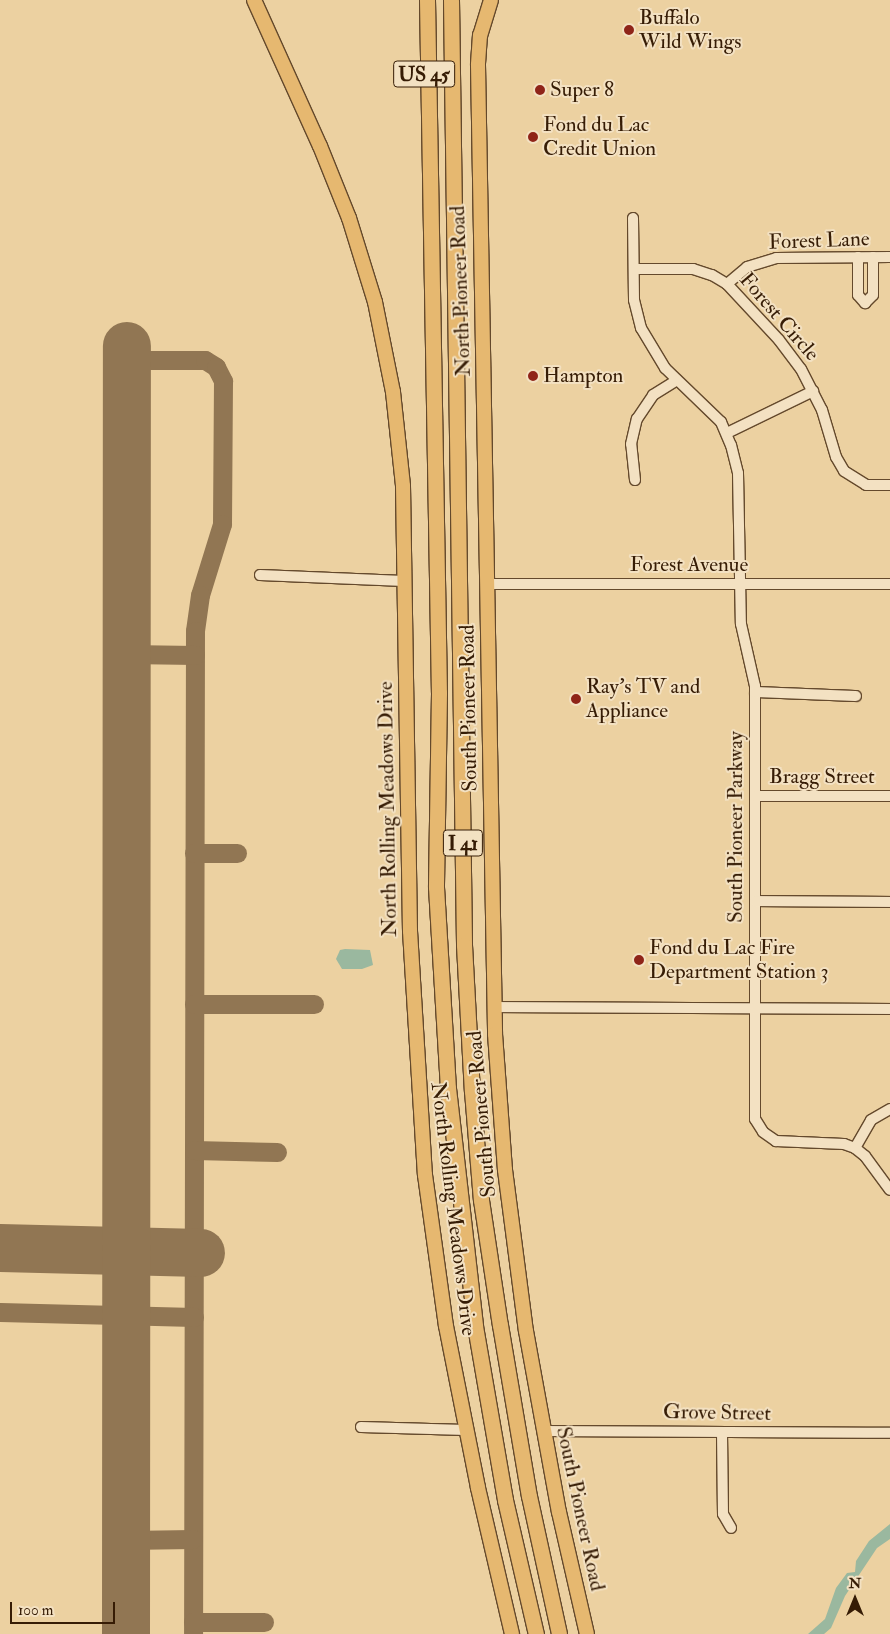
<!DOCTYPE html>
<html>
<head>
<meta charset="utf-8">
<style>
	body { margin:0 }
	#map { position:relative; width:890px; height:1634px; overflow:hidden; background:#ecd1a1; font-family:"IM FELL Double Pica",serif }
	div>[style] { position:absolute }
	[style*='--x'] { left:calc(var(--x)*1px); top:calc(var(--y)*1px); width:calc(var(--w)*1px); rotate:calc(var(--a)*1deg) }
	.water>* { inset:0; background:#9ab89f }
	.taxiway>* { height:19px; margin:-9.5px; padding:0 9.5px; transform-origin:9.5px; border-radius:9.5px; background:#917653 }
	.runway>* { height:48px; margin:-24px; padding:0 24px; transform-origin:24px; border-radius:24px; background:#917653 }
	.roads { filter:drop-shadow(1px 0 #64492c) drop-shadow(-1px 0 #64492c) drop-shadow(0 1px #64492c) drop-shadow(0 -1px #64492c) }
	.minor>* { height:10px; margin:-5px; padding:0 5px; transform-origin:5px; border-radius:5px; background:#f3e1c2 }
	.major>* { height:14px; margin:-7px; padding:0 7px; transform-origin:7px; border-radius:7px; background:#e6b870 }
	.highway>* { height:15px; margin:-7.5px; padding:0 7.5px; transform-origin:7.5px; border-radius:7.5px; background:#e6b870 }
	.dots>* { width:14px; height:14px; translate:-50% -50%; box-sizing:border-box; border:2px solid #f3e1c2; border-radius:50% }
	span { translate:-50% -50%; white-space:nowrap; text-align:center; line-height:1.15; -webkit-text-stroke:4px #f3e1c2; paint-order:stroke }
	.shield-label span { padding:1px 4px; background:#f3e1c2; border:1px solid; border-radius:4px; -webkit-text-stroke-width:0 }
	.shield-label { font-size:20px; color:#361c05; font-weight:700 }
	.poi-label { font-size:21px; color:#361c05 }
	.left { translate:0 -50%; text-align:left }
	.street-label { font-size:21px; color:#361c05 }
	.north { position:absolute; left:830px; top:1574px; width:50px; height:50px; -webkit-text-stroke:4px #f3e1c2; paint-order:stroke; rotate:0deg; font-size:14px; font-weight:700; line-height:20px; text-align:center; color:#361c05 }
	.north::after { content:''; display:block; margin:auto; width:18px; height:22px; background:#361c05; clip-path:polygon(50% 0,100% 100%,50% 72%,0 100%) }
	.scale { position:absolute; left:10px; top:1602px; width:105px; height:22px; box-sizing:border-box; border:2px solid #361c05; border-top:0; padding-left:6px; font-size:15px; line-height:18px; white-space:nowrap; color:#361c05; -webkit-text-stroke:4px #f3e1c2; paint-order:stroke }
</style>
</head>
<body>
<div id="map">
	<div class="water">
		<i style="clip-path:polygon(345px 949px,370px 950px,373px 965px,362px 969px,342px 969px,336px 959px,340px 950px)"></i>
		<i style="clip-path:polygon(890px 1524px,890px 1539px,877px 1548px,845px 1596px,831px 1628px,824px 1634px,808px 1634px,825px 1619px,836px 1588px,847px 1573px,855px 1572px,856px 1561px,869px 1541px)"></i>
	</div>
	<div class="taxiway">
		<i style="--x:127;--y:360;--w:78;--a:0"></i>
		<i style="--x:205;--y:360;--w:13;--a:32"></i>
		<i style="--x:216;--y:367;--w:16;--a:63"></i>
		<i style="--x:223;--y:381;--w:143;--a:90.4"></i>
		<i style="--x:222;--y:524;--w:74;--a:107.2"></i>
		<i style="--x:200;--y:595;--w:36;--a:98"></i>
		<i style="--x:195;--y:631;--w:1003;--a:90.11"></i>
		<i style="--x:127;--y:654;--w:68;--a:0.8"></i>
		<i style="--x:194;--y:853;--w:43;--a:0"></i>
		<i style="--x:194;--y:1004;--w:120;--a:0"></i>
		<i style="--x:194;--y:1150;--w:83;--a:1.4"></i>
		<i style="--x:0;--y:1312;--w:194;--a:1.5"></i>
		<i style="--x:126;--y:1540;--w:67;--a:-0.9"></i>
		<i style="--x:193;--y:1622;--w:71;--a:0"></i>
	</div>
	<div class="runway">
		<i style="--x:0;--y:1248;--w:201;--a:1.4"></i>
		<i style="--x:126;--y:1634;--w:1288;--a:-89.96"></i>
	</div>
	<div class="roads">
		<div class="minor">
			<i style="--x:633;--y:218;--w:82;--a:89.3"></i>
			<i style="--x:634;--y:300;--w:29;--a:76"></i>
			<i style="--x:641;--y:328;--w:47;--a:59"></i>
			<i style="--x:665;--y:368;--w:78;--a:44"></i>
			<i style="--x:721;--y:422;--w:25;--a:67"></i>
			<i style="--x:731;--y:445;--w:29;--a:76"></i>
			<i style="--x:738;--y:473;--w:151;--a:88.9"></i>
			<i style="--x:741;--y:624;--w:64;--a:77.3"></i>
			<i style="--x:755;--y:686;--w:433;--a:90"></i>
			<i style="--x:755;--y:1119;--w:15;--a:58"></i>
			<i style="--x:763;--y:1132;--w:16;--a:35"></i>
			<i style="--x:776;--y:1141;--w:68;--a:2.5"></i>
			<i style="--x:844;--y:1144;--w:12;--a:20"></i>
			<i style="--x:855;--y:1148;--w:13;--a:39"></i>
			<i style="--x:865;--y:1156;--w:42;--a:53.7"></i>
			<i style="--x:858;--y:257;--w:38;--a:90"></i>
			<i style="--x:858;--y:295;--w:11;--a:49"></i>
			<i style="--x:865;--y:303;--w:11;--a:-45"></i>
			<i style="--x:873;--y:295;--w:38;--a:-90"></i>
			<i style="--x:634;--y:269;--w:59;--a:0"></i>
			<i style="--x:693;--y:269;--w:20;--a:18"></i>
			<i style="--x:712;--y:275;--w:17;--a:31"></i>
			<i style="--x:727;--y:284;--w:76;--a:47.1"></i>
			<i style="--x:779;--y:340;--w:36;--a:53"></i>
			<i style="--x:801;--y:369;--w:46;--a:62.9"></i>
			<i style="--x:822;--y:410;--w:49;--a:73.4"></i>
			<i style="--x:836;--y:457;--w:16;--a:60"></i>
			<i style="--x:844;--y:471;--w:26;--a:32"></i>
			<i style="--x:866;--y:485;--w:24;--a:0"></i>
			<i style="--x:727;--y:284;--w:26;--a:-40"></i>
			<i style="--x:747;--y:267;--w:30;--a:-17"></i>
			<i style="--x:776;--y:258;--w:114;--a:-0.5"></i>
			<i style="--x:727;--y:433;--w:96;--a:-26"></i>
			<i style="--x:635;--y:480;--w:36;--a:-96"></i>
			<i style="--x:631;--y:444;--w:26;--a:-77"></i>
			<i style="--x:637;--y:419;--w:29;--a:-56"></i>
			<i style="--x:653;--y:395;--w:28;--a:-32"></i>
			<i style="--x:260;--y:575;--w:144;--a:2.4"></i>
			<i style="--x:488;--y:584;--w:402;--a:0"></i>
			<i style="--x:755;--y:692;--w:101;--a:2.3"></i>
			<i style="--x:755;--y:796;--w:135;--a:0"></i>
			<i style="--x:755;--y:901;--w:135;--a:0.4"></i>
			<i style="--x:494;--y:1007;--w:396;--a:0.3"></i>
			<i style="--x:855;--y:1148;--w:32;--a:-60"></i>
			<i style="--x:871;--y:1120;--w:22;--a:-30"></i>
			<i style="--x:361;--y:1427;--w:105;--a:1.6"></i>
			<i style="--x:543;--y:1431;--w:347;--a:0.3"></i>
			<i style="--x:722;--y:1433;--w:81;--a:89.3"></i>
			<i style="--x:723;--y:1514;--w:16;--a:60"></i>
		</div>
		<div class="major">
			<i style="--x:254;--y:0;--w:160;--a:65.7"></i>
			<i style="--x:320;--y:146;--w:78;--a:68.1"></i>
			<i style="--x:349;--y:218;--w:88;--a:72.8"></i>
			<i style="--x:375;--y:302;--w:92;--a:78.7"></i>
			<i style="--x:393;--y:392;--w:95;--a:83.9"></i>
			<i style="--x:403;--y:486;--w:445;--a:89.1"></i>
			<i style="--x:410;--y:931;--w:244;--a:86.5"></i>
			<i style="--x:425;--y:1175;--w:152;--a:82.1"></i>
			<i style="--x:446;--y:1326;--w:165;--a:78.8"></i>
			<i style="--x:478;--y:1488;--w:150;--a:76.9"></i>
			<i style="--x:491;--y:0;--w:37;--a:107"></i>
			<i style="--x:480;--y:35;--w:30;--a:94"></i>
			<i style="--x:478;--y:65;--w:969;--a:88.99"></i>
			<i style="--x:495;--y:1034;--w:136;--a:85.8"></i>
			<i style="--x:505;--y:1170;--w:162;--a:82.6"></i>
			<i style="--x:526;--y:1331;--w:184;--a:79.7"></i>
			<i style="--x:559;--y:1512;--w:125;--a:77.1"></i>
		</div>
		<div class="highway">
			<i style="--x:427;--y:0;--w:693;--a:89.01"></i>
			<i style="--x:439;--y:693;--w:194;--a:90.9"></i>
			<i style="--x:436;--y:887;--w:201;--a:86.6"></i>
			<i style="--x:448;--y:1088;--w:240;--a:83.5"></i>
			<i style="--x:475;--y:1326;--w:177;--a:80.2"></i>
			<i style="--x:505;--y:1500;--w:138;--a:77"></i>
			<i style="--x:451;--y:0;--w:945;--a:89.21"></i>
			<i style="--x:464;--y:945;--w:146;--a:86.9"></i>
			<i style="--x:472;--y:1091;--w:109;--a:85.3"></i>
			<i style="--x:481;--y:1200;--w:126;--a:81.4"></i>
			<i style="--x:500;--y:1325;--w:173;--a:80.4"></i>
			<i style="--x:529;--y:1496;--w:141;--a:77.7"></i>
		</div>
	</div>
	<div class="dots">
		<i style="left:629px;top:30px;background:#8f2418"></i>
		<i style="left:540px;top:90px;background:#8f2418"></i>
		<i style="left:533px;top:137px;background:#8f2418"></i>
		<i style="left:533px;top:376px;background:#8f2418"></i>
		<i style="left:576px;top:699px;background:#8f2418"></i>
		<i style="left:639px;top:960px;background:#8f2418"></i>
	</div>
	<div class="shield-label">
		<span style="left:424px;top:74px">US 45</span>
		<span style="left:463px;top:843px">I 41</span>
	</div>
	<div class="poi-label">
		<span class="left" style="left:639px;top:30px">Buffalo<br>Wild Wings</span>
		<span class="left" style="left:550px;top:90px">Super 8</span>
		<span class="left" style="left:543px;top:137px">Fond du Lac<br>Credit Union</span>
		<span class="left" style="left:543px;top:376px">Hampton</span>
		<span class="left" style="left:586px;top:699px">Ray's TV and<br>Appliance</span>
		<span class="left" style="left:649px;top:960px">Fond du Lac Fire<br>Department Station 3</span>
	</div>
	<div class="street-label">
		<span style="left:819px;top:241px;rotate:-2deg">Forest Lane</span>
		<span style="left:461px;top:291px;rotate:-92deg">North Pioneer Road</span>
		<span style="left:779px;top:317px;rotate:49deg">Forest Circle</span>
		<span style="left:689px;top:565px">Forest Avenue</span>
		<span style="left:469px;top:708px;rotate:-91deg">South Pioneer Road</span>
		<span style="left:822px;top:777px">Bragg Street</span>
		<span style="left:388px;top:809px;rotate:-91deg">North Rolling Meadows Drive</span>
		<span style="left:736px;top:827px;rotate:-90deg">South Pioneer Parkway</span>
		<span style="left:482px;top:1114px;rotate:-95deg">South Pioneer Road</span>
		<span style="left:453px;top:1209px;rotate:83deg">North Rolling Meadows Drive</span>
		<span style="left:717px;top:1413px;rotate:1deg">Grove Street</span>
		<span style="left:580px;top:1509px;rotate:78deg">South Pioneer Road</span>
	</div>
	<div class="north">N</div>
	<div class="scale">100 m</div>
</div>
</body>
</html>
